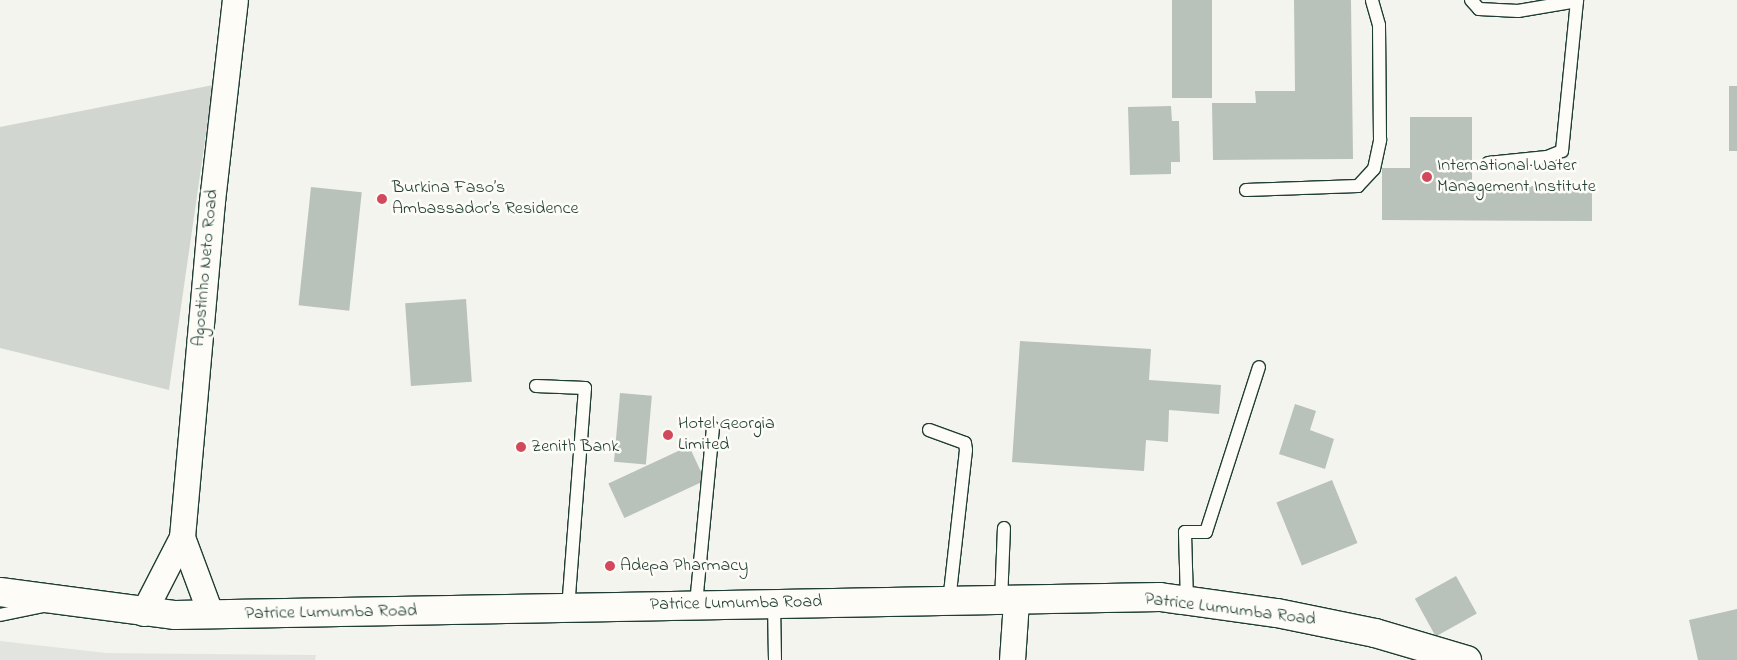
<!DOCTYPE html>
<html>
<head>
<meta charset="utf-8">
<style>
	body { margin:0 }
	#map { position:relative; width:1737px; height:660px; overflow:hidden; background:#f4f4ef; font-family:"Indie Flower",sans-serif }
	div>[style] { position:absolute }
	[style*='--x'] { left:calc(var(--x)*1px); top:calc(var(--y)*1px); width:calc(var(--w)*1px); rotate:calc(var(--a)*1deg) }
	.built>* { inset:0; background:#e2e5df }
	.green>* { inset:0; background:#d1d6d1 }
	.building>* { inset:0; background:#b9c1bb; transform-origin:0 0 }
	.roads { filter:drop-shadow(1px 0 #1f3d34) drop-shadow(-1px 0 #1f3d34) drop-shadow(0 1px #1f3d34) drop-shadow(0 -1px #1f3d34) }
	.service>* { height:12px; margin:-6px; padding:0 6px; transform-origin:6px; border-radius:6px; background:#fdfcf7 }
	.minor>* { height:25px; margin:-12.5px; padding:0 12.5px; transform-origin:12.5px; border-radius:12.5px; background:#fdfcf7 }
	.tertiary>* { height:28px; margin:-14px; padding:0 14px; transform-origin:14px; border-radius:14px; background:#fdfcf7 }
	.dots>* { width:14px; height:14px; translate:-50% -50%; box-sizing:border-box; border:2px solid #fdfcf7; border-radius:50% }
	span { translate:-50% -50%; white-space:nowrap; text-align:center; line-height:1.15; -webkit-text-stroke:5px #fdfcf7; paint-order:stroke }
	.poi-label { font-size:18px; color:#1f3d34 }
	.left { translate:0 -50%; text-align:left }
	.street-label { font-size:18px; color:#1f3d34 }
</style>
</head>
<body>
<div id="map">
	<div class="built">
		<i style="clip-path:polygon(0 641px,107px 653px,316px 655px,315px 660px,0 660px)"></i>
	</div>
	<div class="green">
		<i style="clip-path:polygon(213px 85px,169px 390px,0 348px,0 127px)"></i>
	</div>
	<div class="building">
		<i style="left:1172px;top:0;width:40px;height:98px"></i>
		<i style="clip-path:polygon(1294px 0,1351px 0,1353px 159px,1213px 160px,1212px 103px,1256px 103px,1255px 91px,1295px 91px)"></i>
		<i style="left:1737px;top:86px;width:65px;height:8px;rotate:90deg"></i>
		<i style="clip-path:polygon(1171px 106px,1172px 121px,1179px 121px,1180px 162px,1171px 162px,1171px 174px,1130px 175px,1128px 107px)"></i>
		<i style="clip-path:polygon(1410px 117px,1472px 117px,1472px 186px,1592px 186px,1592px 221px,1382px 220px,1382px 168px,1410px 168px)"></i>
		<i style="left:311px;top:187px;width:51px;height:119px;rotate:6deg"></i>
		<i style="left:466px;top:299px;width:83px;height:61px;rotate:86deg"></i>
		<i style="clip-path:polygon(1020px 341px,1151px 349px,1149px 380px,1221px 385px,1219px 414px,1169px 410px,1168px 442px,1146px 440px,1144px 471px,1012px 462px)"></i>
		<i style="left:620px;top:393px;width:32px;height:69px;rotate:5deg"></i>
		<i style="clip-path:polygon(1295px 404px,1316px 411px,1310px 430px,1334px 439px,1325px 469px,1279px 454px)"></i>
		<i style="left:689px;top:446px;width:38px;height:89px;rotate:65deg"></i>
		<i style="left:1332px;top:480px;width:68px;height:60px;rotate:68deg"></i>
		<i style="left:1456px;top:576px;width:43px;height:47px;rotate:61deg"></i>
		<i style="clip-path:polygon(1737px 609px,1737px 660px,1698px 660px,1689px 620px)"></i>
	</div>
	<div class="roads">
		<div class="service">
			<i style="--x:1471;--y:0;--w:12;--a:48"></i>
			<i style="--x:1479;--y:9;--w:39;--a:3"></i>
			<i style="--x:1518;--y:11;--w:60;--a:-9.6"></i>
			<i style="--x:1488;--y:163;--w:59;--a:-5.8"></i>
			<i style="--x:1547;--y:157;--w:16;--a:-22"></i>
			<i style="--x:1562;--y:151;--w:152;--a:-84.3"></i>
			<i style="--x:1246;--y:190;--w:112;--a:-2"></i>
			<i style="--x:1358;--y:186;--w:23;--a:-47"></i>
			<i style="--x:1374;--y:169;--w:30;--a:-78"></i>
			<i style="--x:1380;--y:140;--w:115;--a:-90.5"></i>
			<i style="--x:1379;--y:25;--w:26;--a:-106"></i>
			<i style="--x:536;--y:386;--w:49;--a:2.3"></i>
			<i style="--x:585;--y:388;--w:221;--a:94.4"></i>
			<i style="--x:929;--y:430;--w:38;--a:20"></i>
			<i style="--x:965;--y:443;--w:7;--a:82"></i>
			<i style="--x:966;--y:450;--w:153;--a:96.4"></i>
			<i style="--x:1187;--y:601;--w:69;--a:-91.7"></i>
			<i style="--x:1185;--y:532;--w:21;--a:0"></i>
			<i style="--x:1206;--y:532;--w:173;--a:-72.2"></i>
			<i style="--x:1001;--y:602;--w:74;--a:-87.7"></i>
			<i style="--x:774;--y:603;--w:57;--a:89"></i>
			<i style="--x:696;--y:604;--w:177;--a:-84.5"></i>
			<i style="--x:0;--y:615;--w:45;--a:-11.6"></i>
		</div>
		<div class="minor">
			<i style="--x:182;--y:537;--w:83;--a:69.6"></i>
			<i style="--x:143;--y:613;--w:85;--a:-62.8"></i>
			<i style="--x:182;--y:537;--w:337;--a:-84.9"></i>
			<i style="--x:212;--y:201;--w:202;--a:-83.5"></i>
			<i style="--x:1012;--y:660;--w:58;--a:-86.1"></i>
		</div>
		<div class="tertiary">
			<i style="--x:0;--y:592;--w:177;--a:7.5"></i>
			<i style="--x:175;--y:615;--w:985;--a:-1.05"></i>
			<i style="--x:1160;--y:597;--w:118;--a:7.8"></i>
			<i style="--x:1277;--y:613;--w:100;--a:11.5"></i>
			<i style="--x:1375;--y:633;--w:96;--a:16.4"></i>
		</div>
	</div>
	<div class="dots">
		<i style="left:1427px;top:177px;background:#d1495b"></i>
		<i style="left:382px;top:199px;background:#d1495b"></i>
		<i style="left:668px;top:435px;background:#d1495b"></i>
		<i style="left:521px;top:447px;background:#d1495b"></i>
		<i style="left:610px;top:566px;background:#d1495b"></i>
	</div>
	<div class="poi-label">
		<span class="left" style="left:1437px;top:177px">International Water<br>Management Institute</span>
		<span class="left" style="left:392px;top:199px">Burkina Faso’s<br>Ambassador’s Residence</span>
		<span class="left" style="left:678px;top:435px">Hotel Georgia<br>Limited</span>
		<span class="left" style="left:531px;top:447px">Zenith Bank</span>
		<span class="left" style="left:620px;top:566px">Adepa Pharmacy</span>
	</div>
	<div class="street-label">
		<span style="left:206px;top:268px;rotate:-85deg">Agostinho Neto Road</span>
		<span style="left:736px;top:604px;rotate:-1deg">Patrice Lumumba Road</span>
		<span style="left:1230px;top:610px;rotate:7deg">Patrice Lumumba Road</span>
		<span style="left:331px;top:613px;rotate:-1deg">Patrice Lumumba Road</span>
	</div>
</div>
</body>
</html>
